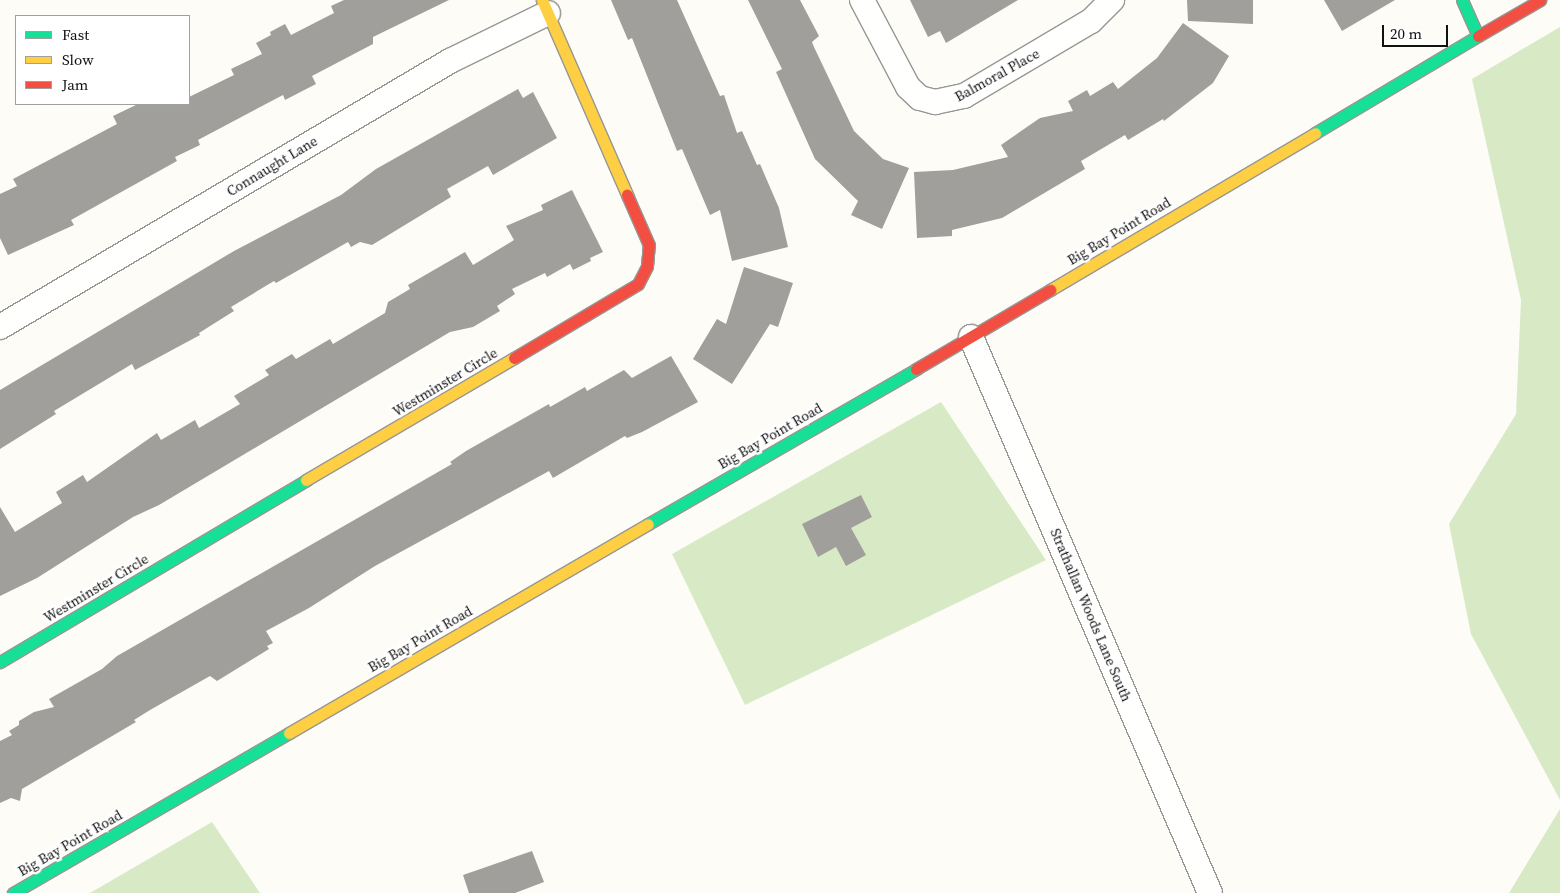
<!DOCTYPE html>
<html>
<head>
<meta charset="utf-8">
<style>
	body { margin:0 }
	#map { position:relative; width:1560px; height:893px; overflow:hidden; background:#fdfcf7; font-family:"Source Serif 4",serif }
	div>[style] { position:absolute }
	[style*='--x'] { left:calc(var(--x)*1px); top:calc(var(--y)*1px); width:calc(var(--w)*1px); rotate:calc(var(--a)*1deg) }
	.forest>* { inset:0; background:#d8eac5 }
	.building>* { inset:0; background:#a19f9c }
	.roads { filter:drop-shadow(1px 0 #979795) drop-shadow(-1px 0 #979795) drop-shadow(0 1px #979795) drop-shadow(0 -1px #979795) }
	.street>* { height:24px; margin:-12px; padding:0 12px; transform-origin:12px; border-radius:12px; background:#fffffe }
	.fast>* { height:11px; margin:-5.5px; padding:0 5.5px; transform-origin:5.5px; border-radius:5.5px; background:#16e098 }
	.slow>* { height:11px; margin:-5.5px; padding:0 5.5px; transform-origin:5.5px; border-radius:5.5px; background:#ffcf43 }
	.jam>* { height:11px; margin:-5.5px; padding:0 5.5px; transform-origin:5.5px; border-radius:5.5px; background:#f24e42 }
	span { translate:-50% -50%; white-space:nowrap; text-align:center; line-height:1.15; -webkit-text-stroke:5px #fff; paint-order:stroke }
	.street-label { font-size:14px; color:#111 }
	.legend { position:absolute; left:15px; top:15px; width:175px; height:90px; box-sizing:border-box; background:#fff; border:1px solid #a0a0a0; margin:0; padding:6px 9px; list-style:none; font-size:15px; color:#111 }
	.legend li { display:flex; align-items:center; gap:10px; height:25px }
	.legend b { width:25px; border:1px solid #a0a0a0 }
	.scale { position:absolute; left:1382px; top:25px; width:66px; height:22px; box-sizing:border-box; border:2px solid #111; border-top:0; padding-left:6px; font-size:15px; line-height:18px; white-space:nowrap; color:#111; -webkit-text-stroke:4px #fff; paint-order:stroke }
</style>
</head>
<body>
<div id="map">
	<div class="forest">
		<i style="clip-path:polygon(1560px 27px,1560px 800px,1471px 634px,1449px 524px,1516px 414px,1521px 300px,1472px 79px)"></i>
		<i style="clip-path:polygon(941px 402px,1046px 560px,745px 705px,672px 554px)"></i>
		<i style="clip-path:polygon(1560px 809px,1560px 893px,1509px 893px)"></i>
		<i style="clip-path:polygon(212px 822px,260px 893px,90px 893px)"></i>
	</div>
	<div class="building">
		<i style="clip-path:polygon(344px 0,449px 0,373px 37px,373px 44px,312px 76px,316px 84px,285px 100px,283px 95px,198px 140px,200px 145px,175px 157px,177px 161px,71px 220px,74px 225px,8px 255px,0 238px,0 194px,17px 186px,13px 179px,117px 124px,113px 116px,138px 104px,189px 104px,189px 97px,234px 75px,231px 69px,262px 54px,256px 43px,271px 35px,270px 32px,285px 24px,291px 35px,334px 13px,331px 6px)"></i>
		<i style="clip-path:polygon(611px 0,677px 0,720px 96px,724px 95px,737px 133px,742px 131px,757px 165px,760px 164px,779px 208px,788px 247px,732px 261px,720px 210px,710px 215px,682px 149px,677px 151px,632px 38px,628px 40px)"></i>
		<i style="clip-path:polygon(748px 0,800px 0,819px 36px,812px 42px,814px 47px,854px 131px,883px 159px,909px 168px,882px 229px,851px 215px,858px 201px,815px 159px,776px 72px,782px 69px)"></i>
		<i style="clip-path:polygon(910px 0,1018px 0,946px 43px,940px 31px,928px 37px)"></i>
		<i style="clip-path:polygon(1187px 0,1253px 0,1253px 24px,1188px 21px)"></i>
		<i style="clip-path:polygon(1324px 0,1395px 0,1342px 31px)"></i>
		<i style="clip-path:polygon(1183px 23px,1229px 56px,1213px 83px,1164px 121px,1163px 119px,1128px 140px,1125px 135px,1081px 161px,1085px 169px,1002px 218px,952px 230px,952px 236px,917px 238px,914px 172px,953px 170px,1008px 157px,1001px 145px,1040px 118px,1073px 111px,1068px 101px,1087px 90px,1090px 96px,1113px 82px,1118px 89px,1157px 58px)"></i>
		<i style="clip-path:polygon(518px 89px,523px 98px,533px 92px,557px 138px,493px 175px,488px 166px,447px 189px,451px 197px,372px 245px,360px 242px,351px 247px,348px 242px,276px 283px,274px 281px,231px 307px,234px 311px,199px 333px,200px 335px,135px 370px,132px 364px,54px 411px,56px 414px,0 449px,0 390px,234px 251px,341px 195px,376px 169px)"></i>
		<i style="clip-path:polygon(572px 190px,603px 252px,590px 258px,591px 261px,573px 270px,570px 264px,547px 277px,545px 273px,512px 289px,515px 294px,497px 306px,500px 311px,473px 327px,450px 332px,159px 505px,133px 517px,37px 578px,0 596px,0 507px,15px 532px,62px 503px,56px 492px,83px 475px,87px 482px,157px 433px,161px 440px,195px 420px,199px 428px,240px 404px,234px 396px,269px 375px,265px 370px,292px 354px,296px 359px,330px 339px,333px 344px,385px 313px,388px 302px,410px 289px,408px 285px,465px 252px,473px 265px,514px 240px,506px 226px,543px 210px,541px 205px)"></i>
		<i style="clip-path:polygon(744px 267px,793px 283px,778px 327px,770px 324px,732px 384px,693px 359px,717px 319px,726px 324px)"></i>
		<i style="clip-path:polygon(671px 356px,698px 402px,642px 432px,627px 438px,625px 436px,553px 478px,549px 471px,375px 566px,309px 608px,266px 631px,273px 643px,267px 646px,269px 649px,217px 681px,210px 676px,150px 710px,134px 720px,136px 722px,22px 789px,20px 801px,11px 798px,0 803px,0 741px,12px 735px,9px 731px,19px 725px,19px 721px,34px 712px,54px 707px,49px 699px,102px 669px,117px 656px,452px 464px,450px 462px,466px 451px,549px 404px,550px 407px,585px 387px,587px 391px,624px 370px,632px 378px)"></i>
		<i style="clip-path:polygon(861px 495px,872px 517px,851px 528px,866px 555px,846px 566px,836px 547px,818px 557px,802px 524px)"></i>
		<i style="clip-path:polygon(532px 851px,544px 882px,515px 893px,469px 893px,463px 875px)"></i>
	</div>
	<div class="roads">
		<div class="street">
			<i style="--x:862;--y:0;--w:98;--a:62.1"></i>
			<i style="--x:908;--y:87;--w:16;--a:43"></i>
			<i style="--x:920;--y:98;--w:16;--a:15"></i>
			<i style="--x:935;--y:102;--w:30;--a:-12"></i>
			<i style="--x:964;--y:96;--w:147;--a:-30.6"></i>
			<i style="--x:1091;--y:21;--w:30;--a:-45"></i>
			<i style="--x:0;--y:327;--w:523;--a:-30.59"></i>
			<i style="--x:450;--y:61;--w:109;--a:-26.1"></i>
			<i style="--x:971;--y:337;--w:605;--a:66.74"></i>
		</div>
		<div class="fast">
			<i style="--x:1315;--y:133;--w:190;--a:-30.8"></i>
			<i style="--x:1478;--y:36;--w:39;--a:-114"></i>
			<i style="--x:648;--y:524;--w:310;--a:-30"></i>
			<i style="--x:0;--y:662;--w:356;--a:-30.7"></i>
			<i style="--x:13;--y:893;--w:319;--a:-30.1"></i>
		</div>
		<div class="slow">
			<i style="--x:542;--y:0;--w:213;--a:66.4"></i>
			<i style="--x:1050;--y:290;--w:308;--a:-30.6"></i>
			<i style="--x:306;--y:480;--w:241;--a:-30.4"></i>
			<i style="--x:289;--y:733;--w:415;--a:-30.2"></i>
		</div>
		<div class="jam">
			<i style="--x:1478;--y:36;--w:72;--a:-30.1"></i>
			<i style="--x:514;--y:358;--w:144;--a:-30.8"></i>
			<i style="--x:638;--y:284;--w:20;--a:-63"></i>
			<i style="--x:647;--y:266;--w:21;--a:-85"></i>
			<i style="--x:649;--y:245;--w:55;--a:-113.7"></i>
			<i style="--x:916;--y:369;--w:156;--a:-30.5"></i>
		</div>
	</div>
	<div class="street-label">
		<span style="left:997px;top:75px;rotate:-29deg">Balmoral Place</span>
		<span style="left:272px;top:166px;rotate:-31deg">Connaught Lane</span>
		<span style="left:1119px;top:231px;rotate:-31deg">Big Bay Point Road</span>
		<span style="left:445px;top:382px;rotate:-31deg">Westminster Circle</span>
		<span style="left:770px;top:436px;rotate:-30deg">Big Bay Point Road</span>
		<span style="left:96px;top:588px;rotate:-31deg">Westminster Circle</span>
		<span style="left:1091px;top:615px;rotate:67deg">Strathallan Woods Lane South</span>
		<span style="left:420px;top:639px;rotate:-30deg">Big Bay Point Road</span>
		<span style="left:70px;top:843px;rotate:-30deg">Big Bay Point Road</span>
	</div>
	<ul class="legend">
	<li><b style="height:6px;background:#16e098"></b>Fast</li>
	<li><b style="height:6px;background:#ffcf43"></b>Slow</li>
	<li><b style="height:6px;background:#f24e42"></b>Jam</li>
	</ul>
	<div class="scale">20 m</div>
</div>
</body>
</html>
